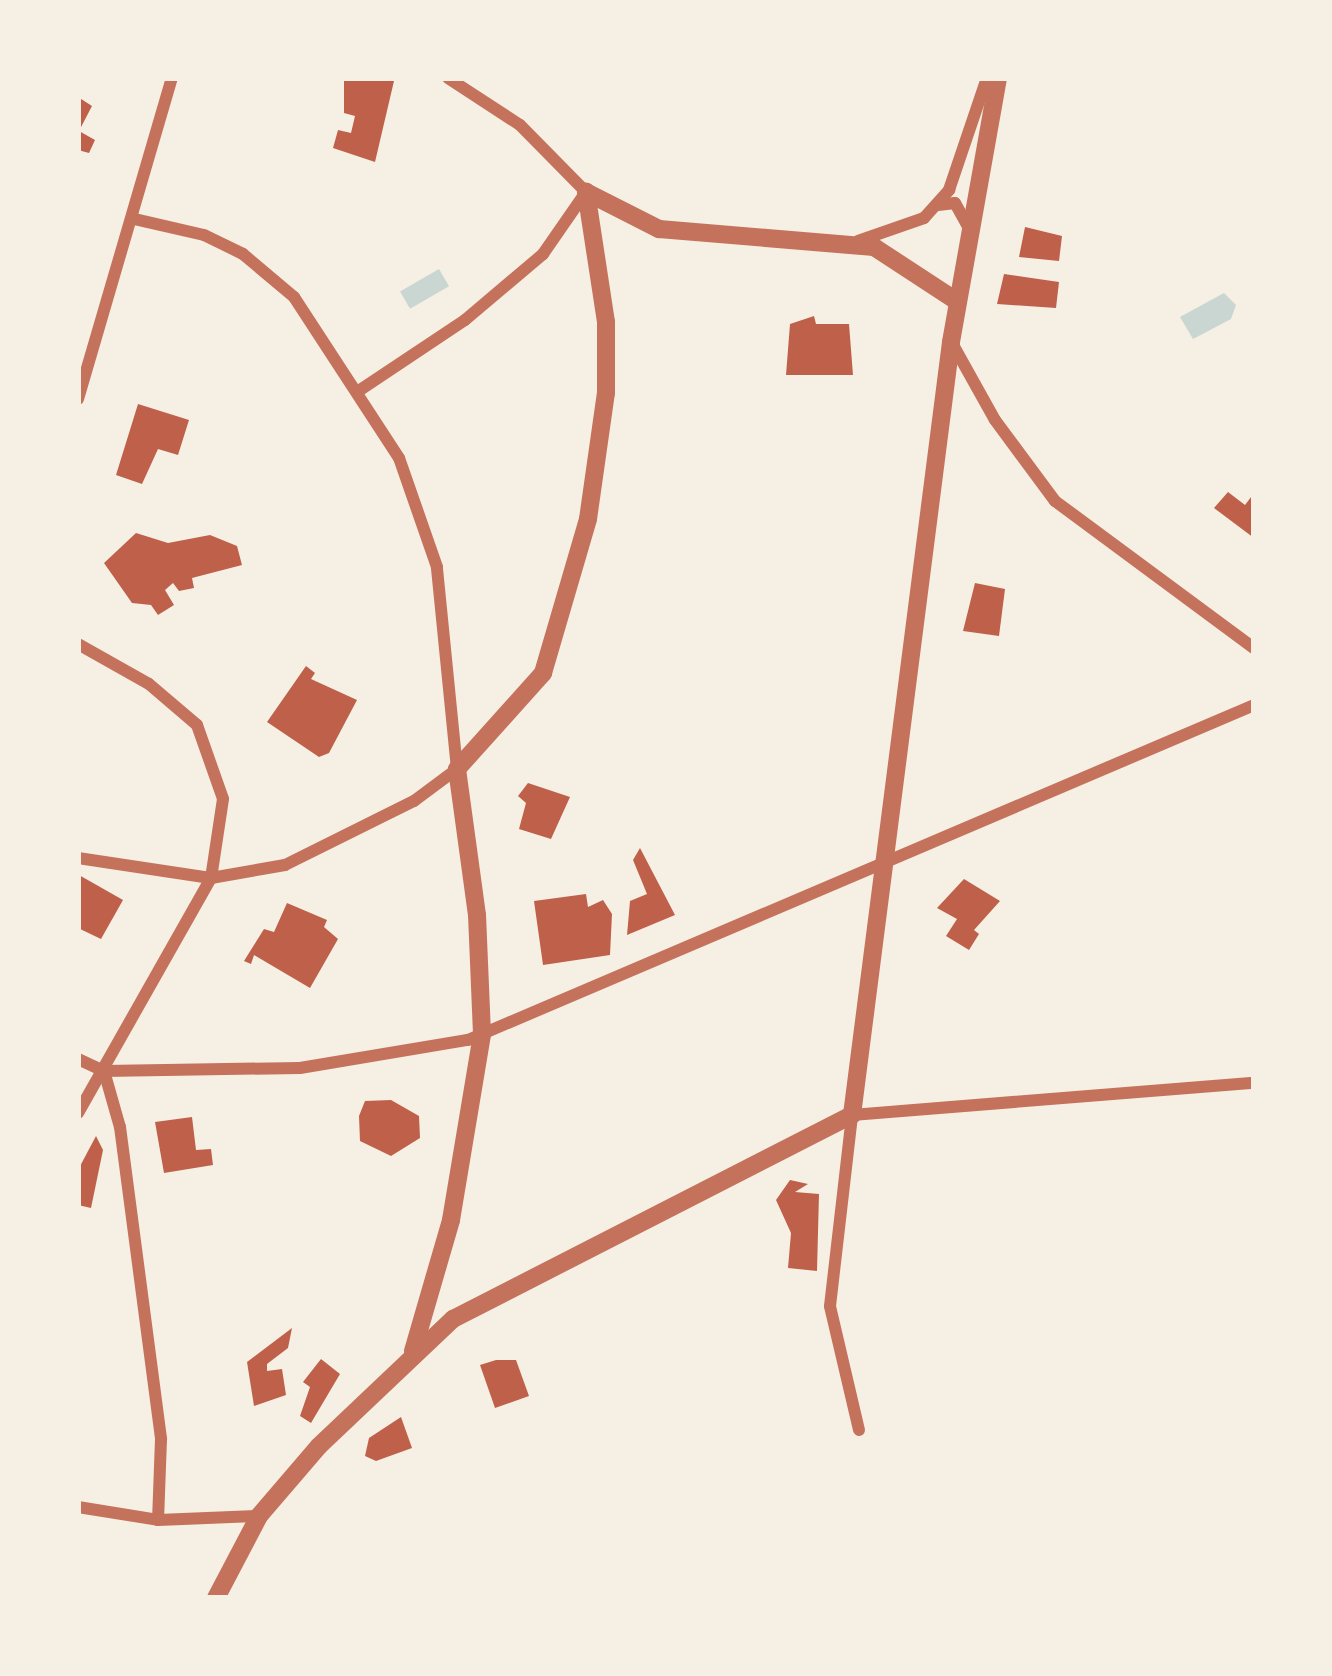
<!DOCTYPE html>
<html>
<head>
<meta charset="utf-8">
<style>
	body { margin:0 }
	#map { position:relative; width:1332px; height:1676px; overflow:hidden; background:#f6efe4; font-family:"PT Sans Narrow",sans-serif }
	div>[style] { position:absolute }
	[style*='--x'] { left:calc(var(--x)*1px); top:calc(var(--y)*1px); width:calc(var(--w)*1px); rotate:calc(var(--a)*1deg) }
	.water>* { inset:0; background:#c9d6d2; transform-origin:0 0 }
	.building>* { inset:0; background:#bf614a }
	.minor>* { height:12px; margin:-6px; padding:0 6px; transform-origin:6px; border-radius:6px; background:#c5725c }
	.tertiary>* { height:18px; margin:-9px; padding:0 9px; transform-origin:9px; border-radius:9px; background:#c5725c }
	span { translate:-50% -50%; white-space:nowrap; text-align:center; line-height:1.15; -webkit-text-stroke:9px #f6efe4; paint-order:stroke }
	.frame { position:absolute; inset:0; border:81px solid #f6efe4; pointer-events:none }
</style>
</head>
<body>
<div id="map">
	<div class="water">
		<i style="left:439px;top:269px;width:20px;height:45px;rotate:60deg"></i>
		<i style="clip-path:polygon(1224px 293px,1236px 305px,1231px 319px,1193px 339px,1180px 317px)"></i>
	</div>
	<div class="building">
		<i style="clip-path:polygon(344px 78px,394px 81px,375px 162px,333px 148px,338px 130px,351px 133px,355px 116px,344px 113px)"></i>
		<i style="clip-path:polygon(78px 97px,92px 106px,79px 131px,95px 140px,89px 153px,78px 150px)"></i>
		<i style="clip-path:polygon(1025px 227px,1062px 236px,1059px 261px,1019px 257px)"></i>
		<i style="clip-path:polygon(1004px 274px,1059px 282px,1056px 308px,997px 304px)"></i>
		<i style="clip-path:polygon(814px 316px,816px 324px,849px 324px,853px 375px,786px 375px,790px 324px)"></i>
		<i style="clip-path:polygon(138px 404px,189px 420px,178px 455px,158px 449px,142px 484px,116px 475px)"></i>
		<i style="clip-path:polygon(1228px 492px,1245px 505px,1254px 493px,1254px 538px,1214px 508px)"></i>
		<i style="clip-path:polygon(136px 533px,168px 543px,210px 535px,237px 546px,242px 565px,192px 578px,194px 588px,179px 591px,173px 583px,165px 590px,174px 605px,158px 615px,151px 605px,132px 603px,104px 563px)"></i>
		<i style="clip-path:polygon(975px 583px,1005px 589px,999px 636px,963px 631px)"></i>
		<i style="clip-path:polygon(306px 666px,315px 673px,311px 679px,357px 700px,329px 753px,319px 757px,267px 722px)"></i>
		<i style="clip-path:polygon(528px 783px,570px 797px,551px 839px,519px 829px,526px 803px,518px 796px)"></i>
		<i style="clip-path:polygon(640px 848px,675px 915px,627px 935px,630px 901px,647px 894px,633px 860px)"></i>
		<i style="clip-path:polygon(79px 875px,123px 900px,101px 939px,78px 928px)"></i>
		<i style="clip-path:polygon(964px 879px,1000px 901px,974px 930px,979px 934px,969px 950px,946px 936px,957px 919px,937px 908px)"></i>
		<i style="clip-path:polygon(586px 894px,588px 907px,603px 900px,612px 914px,610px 955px,543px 965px,534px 901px)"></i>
		<i style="clip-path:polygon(287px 903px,327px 920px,324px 927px,338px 939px,310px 988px,254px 955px,251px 964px,244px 961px,264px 929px,274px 932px)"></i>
		<i style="clip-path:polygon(391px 1100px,419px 1116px,420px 1138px,391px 1156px,360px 1141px,359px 1116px,365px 1101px)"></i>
		<i style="clip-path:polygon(192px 1117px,196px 1150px,211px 1149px,213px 1165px,164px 1173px,155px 1122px)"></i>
		<i style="clip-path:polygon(96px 1136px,103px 1150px,91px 1208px,78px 1205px,78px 1170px)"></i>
		<i style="clip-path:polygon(790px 1180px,808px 1184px,795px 1192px,819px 1194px,817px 1271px,788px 1268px,791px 1233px,776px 1200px)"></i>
		<i style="clip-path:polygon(292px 1328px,288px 1348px,267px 1364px,267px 1371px,282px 1369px,286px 1395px,254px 1406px,247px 1362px)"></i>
		<i style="clip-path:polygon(321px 1359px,340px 1374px,311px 1423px,300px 1416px,310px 1387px,303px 1382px)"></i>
		<i style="clip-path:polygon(496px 1360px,516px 1360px,529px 1396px,495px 1408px,480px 1365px)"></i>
		<i style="clip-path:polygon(401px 1417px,412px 1448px,376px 1461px,365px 1456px,369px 1438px)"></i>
	</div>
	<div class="minor">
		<i style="--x:938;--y:205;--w:17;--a:-7"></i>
		<i style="--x:955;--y:203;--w:26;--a:61"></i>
		<i style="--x:858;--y:241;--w:70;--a:-19.2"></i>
		<i style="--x:924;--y:218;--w:38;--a:-48"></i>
		<i style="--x:949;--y:190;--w:118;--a:-71.3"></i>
		<i style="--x:952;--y:343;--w:88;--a:60.8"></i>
		<i style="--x:995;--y:420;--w:101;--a:53.5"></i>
		<i style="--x:1055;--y:501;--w:247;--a:36.5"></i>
		<i style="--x:357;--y:392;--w:130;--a:-33.7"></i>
		<i style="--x:465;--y:320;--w:102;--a:-40.2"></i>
		<i style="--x:543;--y:254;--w:75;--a:-55.3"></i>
		<i style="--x:586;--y:192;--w:94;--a:-134.6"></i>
		<i style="--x:520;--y:125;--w:86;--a:-146.9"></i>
		<i style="--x:78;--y:399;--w:334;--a:-73.7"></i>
		<i style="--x:78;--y:644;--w:81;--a:29.4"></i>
		<i style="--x:149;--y:684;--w:63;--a:40.5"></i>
		<i style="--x:197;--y:725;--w:78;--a:70.6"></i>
		<i style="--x:223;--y:799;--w:80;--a:98.6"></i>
		<i style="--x:211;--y:878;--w:270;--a:119.5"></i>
		<i style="--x:78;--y:858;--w:134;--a:8.6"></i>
		<i style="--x:211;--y:878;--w:75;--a:-10"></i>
		<i style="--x:285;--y:865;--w:144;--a:-26.4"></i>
		<i style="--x:414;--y:801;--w:54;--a:-36.7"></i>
		<i style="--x:457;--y:769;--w:203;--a:-95.7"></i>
		<i style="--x:437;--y:567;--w:115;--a:-109.2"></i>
		<i style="--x:399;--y:458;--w:192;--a:-123.1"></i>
		<i style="--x:294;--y:297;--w:67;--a:-139.9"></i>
		<i style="--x:243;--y:254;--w:43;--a:-154"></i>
		<i style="--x:204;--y:235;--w:72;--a:-167.1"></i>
		<i style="--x:78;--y:1059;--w:29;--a:25"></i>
		<i style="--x:104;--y:1071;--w:196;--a:-0.9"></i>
		<i style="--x:300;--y:1068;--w:170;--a:-9.5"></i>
		<i style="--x:468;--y:1040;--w:854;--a:-23.08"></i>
		<i style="--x:104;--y:1071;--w:58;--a:74.1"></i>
		<i style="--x:120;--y:1127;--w:315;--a:82.5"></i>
		<i style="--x:161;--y:1439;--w:81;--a:92.1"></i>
		<i style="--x:859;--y:1430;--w:127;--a:-103.2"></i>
		<i style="--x:830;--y:1306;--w:192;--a:-83.4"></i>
		<i style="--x:852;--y:1115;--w:403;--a:-4.6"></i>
		<i style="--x:78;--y:1507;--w:81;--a:9.2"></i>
		<i style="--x:158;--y:1520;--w:101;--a:-2.3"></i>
	</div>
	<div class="tertiary">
		<i style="--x:586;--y:192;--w:82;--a:26.9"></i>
		<i style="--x:659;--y:229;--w:216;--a:4.8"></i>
		<i style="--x:874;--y:247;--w:100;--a:33.2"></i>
		<i style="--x:413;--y:1351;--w:136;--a:-73.8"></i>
		<i style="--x:451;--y:1220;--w:189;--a:-80.5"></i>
		<i style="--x:482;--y:1034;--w:119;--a:-92.4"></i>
		<i style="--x:477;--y:915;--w:147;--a:-97.8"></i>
		<i style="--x:457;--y:769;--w:129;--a:-48.1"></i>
		<i style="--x:543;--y:673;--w:160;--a:-73.7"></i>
		<i style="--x:588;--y:519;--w:127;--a:-81.9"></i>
		<i style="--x:606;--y:393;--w:71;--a:-90"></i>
		<i style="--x:606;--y:322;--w:132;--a:-98.7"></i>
		<i style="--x:216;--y:1598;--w:93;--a:-62.3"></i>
		<i style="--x:259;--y:1516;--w:92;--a:-49.4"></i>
		<i style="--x:319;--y:1446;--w:185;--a:-43.5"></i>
		<i style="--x:453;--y:1319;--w:448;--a:-27.1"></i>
		<i style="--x:852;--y:1115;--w:779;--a:-82.7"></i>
		<i style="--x:951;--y:342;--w:268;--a:-79.9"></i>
	</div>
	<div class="frame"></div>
</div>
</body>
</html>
